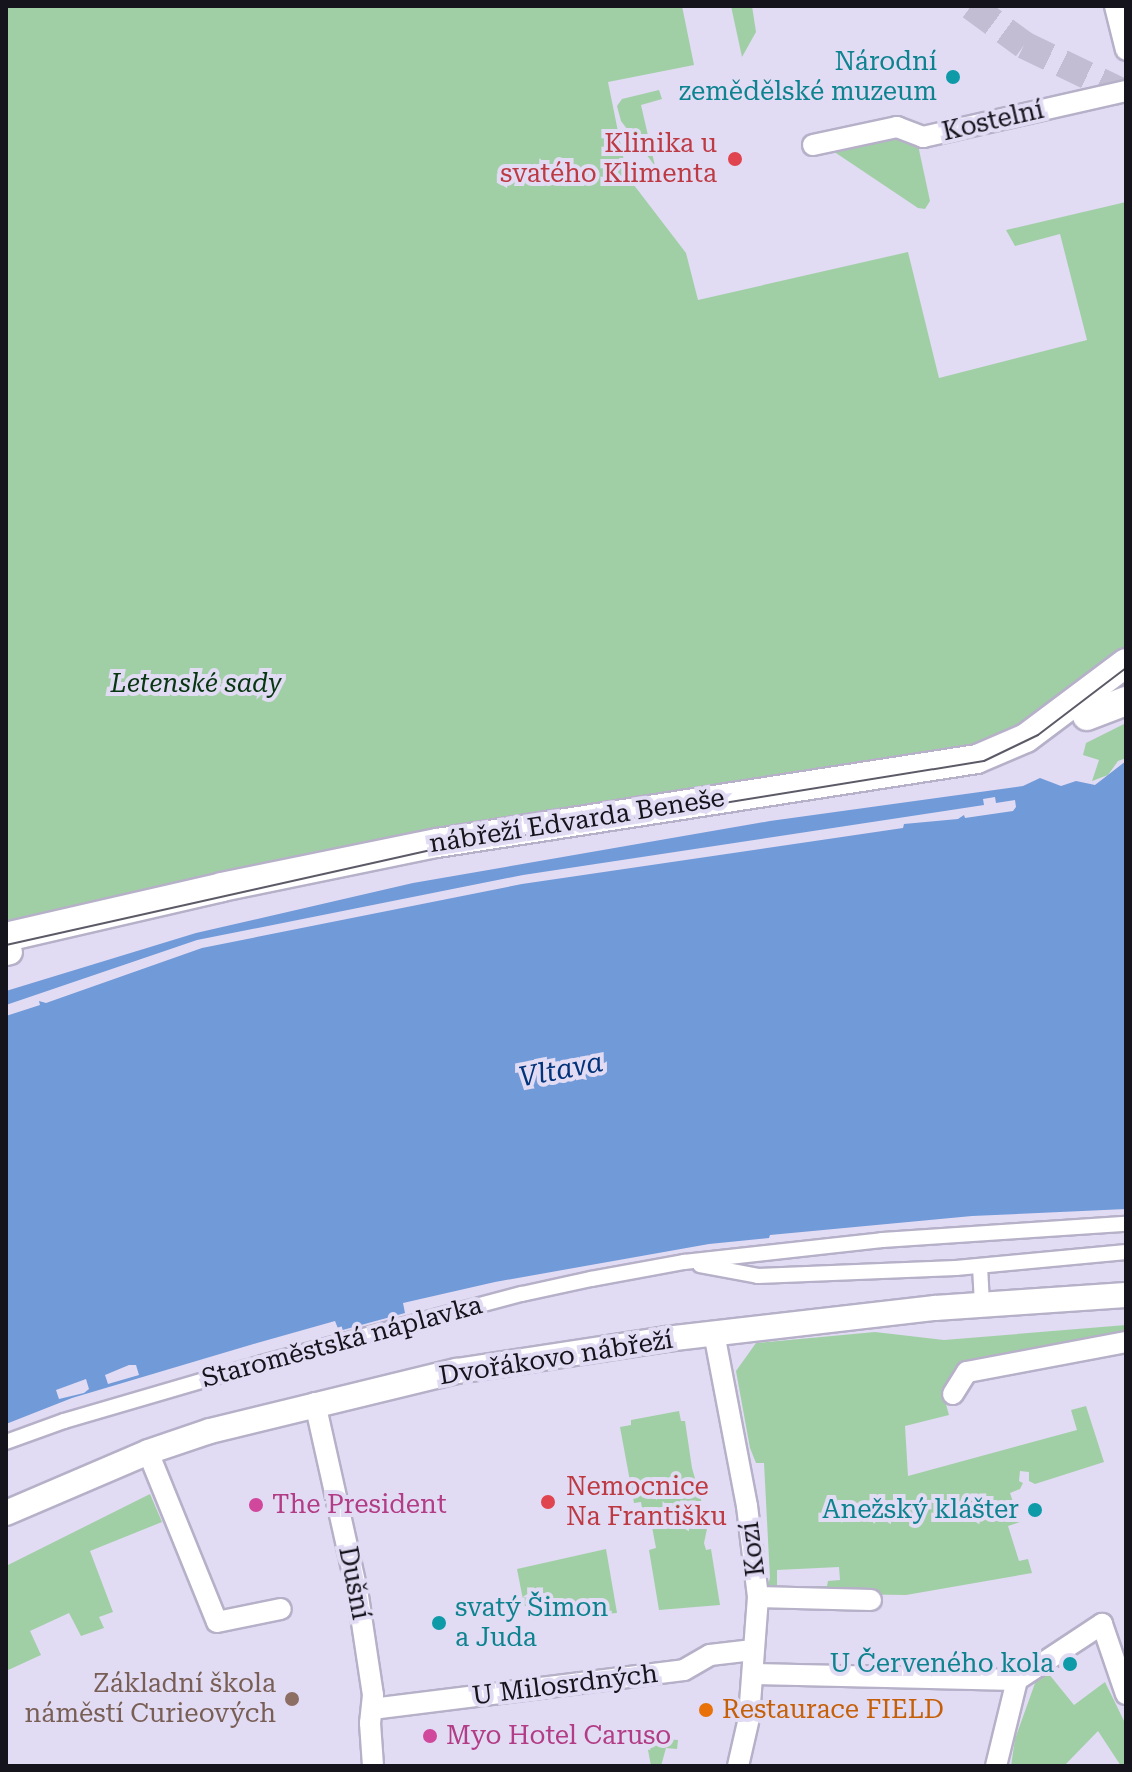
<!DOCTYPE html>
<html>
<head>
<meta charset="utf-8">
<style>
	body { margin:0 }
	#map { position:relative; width:1132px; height:1772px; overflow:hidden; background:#e1dbf4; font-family:"Roboto Serif",serif }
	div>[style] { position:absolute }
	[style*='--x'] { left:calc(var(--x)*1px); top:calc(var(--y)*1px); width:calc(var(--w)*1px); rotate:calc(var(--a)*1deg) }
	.green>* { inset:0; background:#a1cfa5 }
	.water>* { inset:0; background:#719ad8 }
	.pier>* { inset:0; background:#e1dbf4 }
	.secondary-tunnel>* { height:28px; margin-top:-14px; transform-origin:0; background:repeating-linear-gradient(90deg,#c2bdd3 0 28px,transparent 0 42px) }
	.roads { filter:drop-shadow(2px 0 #b6b0c8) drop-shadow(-2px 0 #b6b0c8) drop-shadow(0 2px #b6b0c8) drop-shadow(0 -2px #b6b0c8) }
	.pedestrian>* { height:14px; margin:-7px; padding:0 7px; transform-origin:7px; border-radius:7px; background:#fff }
	.minor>* { height:20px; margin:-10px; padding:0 10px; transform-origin:10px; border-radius:10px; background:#fff }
	.tertiary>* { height:24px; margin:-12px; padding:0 12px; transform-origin:12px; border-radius:12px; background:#fff }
	.secondary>* { height:28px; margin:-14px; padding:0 14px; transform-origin:14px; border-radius:14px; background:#fff }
	.tram>* { height:2px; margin:-1px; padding:0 1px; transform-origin:1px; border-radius:1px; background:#5d5a67 }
	.dots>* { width:22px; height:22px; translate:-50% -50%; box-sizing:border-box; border:4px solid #e1dbf4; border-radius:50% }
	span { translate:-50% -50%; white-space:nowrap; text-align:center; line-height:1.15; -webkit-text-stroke:8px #e1dbf4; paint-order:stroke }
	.culture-label { font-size:26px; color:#0d838f }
	.right { translate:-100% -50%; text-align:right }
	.left { translate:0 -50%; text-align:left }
	.street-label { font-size:26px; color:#15131b }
	.health-label { font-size:26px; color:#be3a42 }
	.park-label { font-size:26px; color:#073611; font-style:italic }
	.hotel-label { font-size:26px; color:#b23c85 }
	.education-label { font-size:26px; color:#785e54 }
	.food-label { font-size:26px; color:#c56008 }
	.water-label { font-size:28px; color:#00337a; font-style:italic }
	.frame { position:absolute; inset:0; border:8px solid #15131b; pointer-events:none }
</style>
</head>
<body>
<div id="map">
	<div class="green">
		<i style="clip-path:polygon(6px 6px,682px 6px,694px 65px,608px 82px,627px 176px,686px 253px,698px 300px,908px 252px,939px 378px,1087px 340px,1060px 234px,1015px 246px,1006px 230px,1126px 202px,1126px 649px,1021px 725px,976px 746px,333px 849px,217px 874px,6px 928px)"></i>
		<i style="clip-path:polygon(731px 6px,752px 6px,756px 32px,742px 57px)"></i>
		<i style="clip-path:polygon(659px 90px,662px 99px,641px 105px,655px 166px,621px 121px,617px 106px,622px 99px)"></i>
		<i style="clip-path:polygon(893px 132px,918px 145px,930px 201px,925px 209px,918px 208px,827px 147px)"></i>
		<i style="clip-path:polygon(1126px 723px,1126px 758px,1118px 761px,1108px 775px,1092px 781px,1099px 760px,1083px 755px,1086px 743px)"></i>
		<i style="clip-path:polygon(evenodd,1126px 1325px,1126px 1335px,960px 1367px,944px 1397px,949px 1415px,905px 1426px,908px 1476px,1077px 1430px,1071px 1410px,1086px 1406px,1104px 1462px,1035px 1484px,1029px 1481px,1029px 1472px,1020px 1471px,1019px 1481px,1023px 1483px,1020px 1489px,1010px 1493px,1020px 1522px,1008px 1526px,1019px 1561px,1028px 1559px,1032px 1573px,906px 1595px,765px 1593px,770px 1578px,764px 1463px,756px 1463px,750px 1448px,736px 1371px,756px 1343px,875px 1332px,944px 1340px,1126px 1325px,839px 1567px,840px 1580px,828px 1581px,827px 1586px,777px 1588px,777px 1570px,839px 1567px)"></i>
		<i style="clip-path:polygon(679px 1411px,681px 1421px,685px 1421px,692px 1468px,708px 1524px,704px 1543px,706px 1550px,711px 1549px,720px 1605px,659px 1610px,649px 1550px,656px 1548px,652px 1527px,645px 1528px,641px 1502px,634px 1503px,620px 1427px,631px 1425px,631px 1420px)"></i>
		<i style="clip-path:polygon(150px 1494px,162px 1522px,90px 1551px,113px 1612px,99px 1617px,104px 1628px,81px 1636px,69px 1613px,30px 1631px,41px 1655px,6px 1671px,6px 1566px)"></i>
		<i style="clip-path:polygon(606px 1549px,617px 1613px,527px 1620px,517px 1569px)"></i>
		<i style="clip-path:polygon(1044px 1668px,1074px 1705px,1105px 1682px,1126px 1725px,1126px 1766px,1121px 1766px,1098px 1731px,1064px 1766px,1011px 1766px,1015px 1739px,1039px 1672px)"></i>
		<i style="clip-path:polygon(665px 1739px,678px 1740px,677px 1749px,666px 1748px,661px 1766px,651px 1766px,648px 1750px)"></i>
	</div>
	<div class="water">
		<i style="clip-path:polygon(1126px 761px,1126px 1209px,972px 1216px,770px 1235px,769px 1238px,709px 1244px,495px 1282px,403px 1303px,405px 1313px,339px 1331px,335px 1321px,257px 1343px,72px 1398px,6px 1424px,6px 991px,196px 933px,413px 883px,770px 821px,1023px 786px,1040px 778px,1061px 786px,1076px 781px,1095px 785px)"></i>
	</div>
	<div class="pier">
		<i style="clip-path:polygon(995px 797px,996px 803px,1015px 800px,1016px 807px,1013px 811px,965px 818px,964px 815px,958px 819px,904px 824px,903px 828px,522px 884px,202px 948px,46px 1003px,39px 1001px,40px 1005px,6px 1016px,6px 1005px,197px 940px,523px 875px,984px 805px,983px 799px)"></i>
		<i style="clip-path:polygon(129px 1365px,136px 1365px,139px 1375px,108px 1384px,105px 1375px)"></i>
		<i style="clip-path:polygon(86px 1379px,89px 1389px,84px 1393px,59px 1399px,56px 1390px)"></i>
	</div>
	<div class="secondary-tunnel">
		<i style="--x:971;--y:6;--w:66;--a:36.3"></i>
		<i style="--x:1024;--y:45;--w:113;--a:25.7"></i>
	</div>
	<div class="roads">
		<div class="pedestrian">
			<i style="--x:700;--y:1265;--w:59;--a:10.7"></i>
			<i style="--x:758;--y:1276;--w:198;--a:-2.3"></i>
			<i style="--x:956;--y:1268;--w:171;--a:-5.4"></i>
			<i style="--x:980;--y:1266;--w:37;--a:87"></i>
			<i style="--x:6;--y:1442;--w:62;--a:-19.9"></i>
			<i style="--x:64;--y:1421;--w:206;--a:-16.3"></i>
			<i style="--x:262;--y:1363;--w:269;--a:-14.9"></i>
			<i style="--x:522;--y:1294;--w:71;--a:-12.3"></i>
			<i style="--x:591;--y:1279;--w:95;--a:-10.4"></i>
			<i style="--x:684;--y:1262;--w:199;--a:-6.3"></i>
			<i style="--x:882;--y:1240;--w:245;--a:-3.8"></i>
		</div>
		<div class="minor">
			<i style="--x:1115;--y:6;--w:45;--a:76"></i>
			<i style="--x:813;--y:145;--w:86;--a:-12.1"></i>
			<i style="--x:897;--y:127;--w:28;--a:21"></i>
			<i style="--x:923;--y:137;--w:208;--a:-12.8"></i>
			<i style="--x:714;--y:1333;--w:176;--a:79.2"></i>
			<i style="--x:747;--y:1506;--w:92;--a:83.1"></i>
			<i style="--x:758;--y:1597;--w:121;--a:94.3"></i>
			<i style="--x:749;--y:1718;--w:49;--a:102.9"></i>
			<i style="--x:953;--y:1394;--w:26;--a:-58"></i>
			<i style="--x:967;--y:1372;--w:162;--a:-10.7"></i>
			<i style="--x:315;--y:1403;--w:198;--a:77.4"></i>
			<i style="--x:358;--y:1596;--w:100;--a:81.4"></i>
			<i style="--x:373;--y:1695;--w:28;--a:96"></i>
			<i style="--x:370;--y:1723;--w:43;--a:86"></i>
			<i style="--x:148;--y:1452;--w:183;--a:67.9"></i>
			<i style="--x:217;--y:1622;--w:65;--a:-11.5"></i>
			<i style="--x:758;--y:1597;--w:113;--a:1.5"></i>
			<i style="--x:754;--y:1674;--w:263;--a:1.3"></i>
			<i style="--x:1017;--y:1680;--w:102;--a:-33.4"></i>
			<i style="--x:1102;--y:1624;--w:74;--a:71.1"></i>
			<i style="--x:372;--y:1709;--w:314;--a:-7.1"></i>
			<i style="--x:684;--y:1670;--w:30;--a:-30"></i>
			<i style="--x:710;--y:1655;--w:43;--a:-6.6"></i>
			<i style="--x:996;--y:1766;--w:89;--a:-76.3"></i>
		</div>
		<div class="tertiary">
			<i style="--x:6;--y:953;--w:4;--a:-14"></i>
			<i style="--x:6;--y:1513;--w:155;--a:-23.2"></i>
			<i style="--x:148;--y:1452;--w:65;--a:-18.7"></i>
			<i style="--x:210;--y:1431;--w:254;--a:-13.7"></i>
			<i style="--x:457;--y:1371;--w:211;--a:-8.7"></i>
			<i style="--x:666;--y:1339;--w:271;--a:-6.6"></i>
			<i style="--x:935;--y:1308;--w:191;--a:-3.9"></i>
		</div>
		<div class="secondary">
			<i style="--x:1087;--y:716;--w:42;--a:-21"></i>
			<i style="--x:6;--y:937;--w:222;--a:-13"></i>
			<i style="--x:222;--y:887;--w:219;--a:-11.6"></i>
			<i style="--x:437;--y:843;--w:546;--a:-8.84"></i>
			<i style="--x:977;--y:759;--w:53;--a:-23.2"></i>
			<i style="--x:1026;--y:738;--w:125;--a:-36.9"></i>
		</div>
	</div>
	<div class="tram">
		<i style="--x:6;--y:945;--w:431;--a:-12.6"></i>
		<i style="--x:427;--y:851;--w:564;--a:-9.18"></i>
		<i style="--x:984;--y:761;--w:60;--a:-25.7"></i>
		<i style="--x:1038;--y:735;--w:111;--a:-37.3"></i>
	</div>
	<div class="dots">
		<i style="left:953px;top:77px;background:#0f9aa8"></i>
		<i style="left:735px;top:159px;background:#e0444e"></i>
		<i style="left:548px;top:1502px;background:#e0444e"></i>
		<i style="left:256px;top:1505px;background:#d1479c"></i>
		<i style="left:1035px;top:1510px;background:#0f9aa8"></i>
		<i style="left:439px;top:1623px;background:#0f9aa8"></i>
		<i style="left:1070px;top:1664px;background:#0f9aa8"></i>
		<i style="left:292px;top:1699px;background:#8d6e63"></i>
		<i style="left:706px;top:1710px;background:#e8710a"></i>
		<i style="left:430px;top:1736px;background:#d1479c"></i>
	</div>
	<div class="culture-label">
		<span class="right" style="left:937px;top:77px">Národní<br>zemědělské muzeum</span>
		<span class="right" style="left:1019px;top:1510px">Anežský klášter</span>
		<span class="left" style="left:455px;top:1623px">svatý Šimon<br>a Juda</span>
		<span class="right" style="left:1054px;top:1664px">U Červeného kola</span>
	</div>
	<div class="street-label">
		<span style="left:993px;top:121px;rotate:-13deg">Kostelní</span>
		<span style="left:577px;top:821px;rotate:-9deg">nábřeží Edvarda Beneše</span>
		<span style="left:342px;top:1342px;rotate:-15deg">Staroměstská náplavka</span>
		<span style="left:556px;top:1358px;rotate:-9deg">Dvořákovo nábřeží</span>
		<span style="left:753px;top:1549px;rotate:-97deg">Kozí</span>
		<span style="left:354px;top:1583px;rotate:79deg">Dušní</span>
		<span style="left:565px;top:1685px;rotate:-7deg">U Milosrdných</span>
	</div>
	<div class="health-label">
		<span class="right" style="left:717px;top:159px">Klinika u<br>svatého Klimenta</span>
		<span class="left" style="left:566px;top:1502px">Nemocnice<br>Na Františku</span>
	</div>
	<div class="park-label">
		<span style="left:196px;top:684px">Letenské sady</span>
	</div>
	<div class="hotel-label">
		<span class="left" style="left:272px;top:1505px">The President</span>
		<span class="left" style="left:446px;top:1736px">Myo Hotel Caruso</span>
	</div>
	<div class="education-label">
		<span class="right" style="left:276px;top:1699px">Základní škola<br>náměstí Curieových</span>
	</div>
	<div class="food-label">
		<span class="left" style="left:722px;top:1710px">Restaurace FIELD</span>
	</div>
	<div class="water-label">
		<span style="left:561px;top:1070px;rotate:-11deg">Vltava</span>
	</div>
	<div class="frame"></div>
</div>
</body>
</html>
